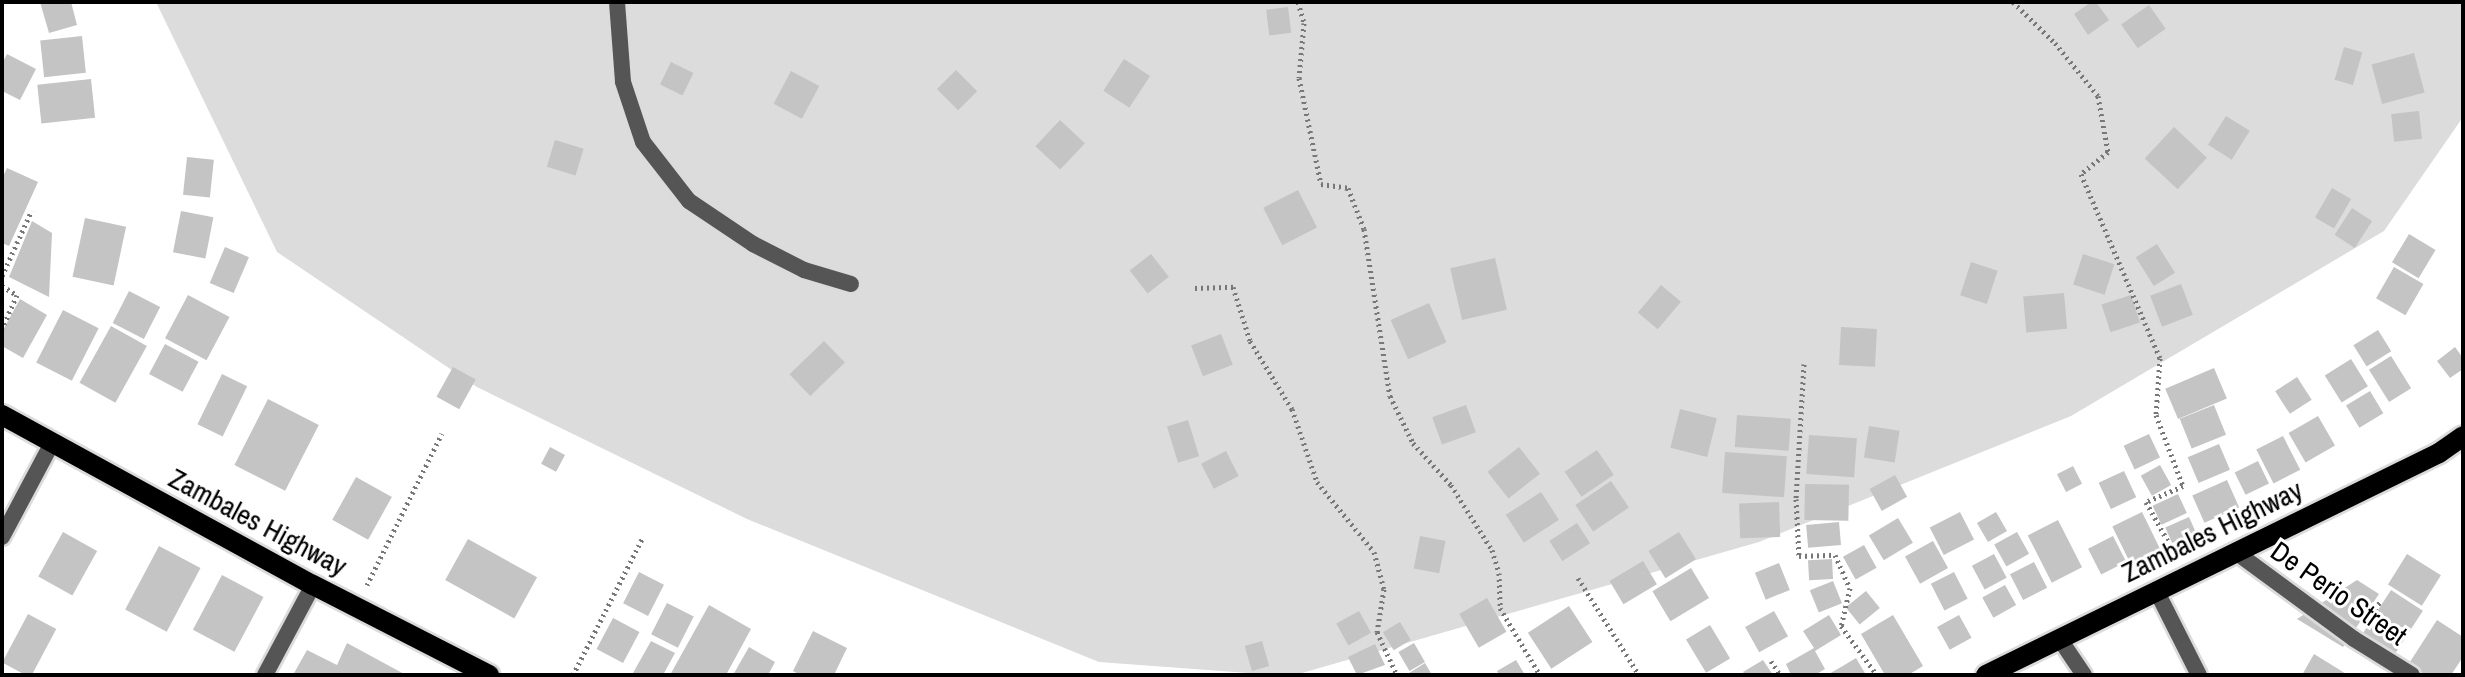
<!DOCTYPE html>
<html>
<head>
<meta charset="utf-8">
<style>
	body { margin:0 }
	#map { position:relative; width:2465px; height:677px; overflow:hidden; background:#fff; font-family:"Archivo Narrow",sans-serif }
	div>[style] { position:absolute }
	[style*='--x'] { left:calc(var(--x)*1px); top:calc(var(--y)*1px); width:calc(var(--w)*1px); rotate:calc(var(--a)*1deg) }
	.green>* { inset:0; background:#dcdcdc }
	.building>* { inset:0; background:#c4c4c4; transform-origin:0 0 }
	.path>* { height:5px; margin-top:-2.5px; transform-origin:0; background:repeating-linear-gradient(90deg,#777 0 2px,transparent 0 6px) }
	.roads { filter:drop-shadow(2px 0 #dbdbdb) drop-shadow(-2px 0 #dbdbdb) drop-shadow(0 2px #dbdbdb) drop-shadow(0 -2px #dbdbdb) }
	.service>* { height:16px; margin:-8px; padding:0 8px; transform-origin:8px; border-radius:8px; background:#555 }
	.minor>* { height:16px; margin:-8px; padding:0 8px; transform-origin:8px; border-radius:8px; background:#555 }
	.primary>* { height:20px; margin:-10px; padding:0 10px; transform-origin:10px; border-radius:10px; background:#000 }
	span { translate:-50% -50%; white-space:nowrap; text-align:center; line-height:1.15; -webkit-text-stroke:6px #fff; paint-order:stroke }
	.street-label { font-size:28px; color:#000 }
	.frame { position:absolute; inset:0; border:4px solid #000; pointer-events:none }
</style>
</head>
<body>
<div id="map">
	<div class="green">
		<i style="clip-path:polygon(156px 2px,2463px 2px,2463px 117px,2384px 231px,2071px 416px,1759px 542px,1295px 675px,1275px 675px,1099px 662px,747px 519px,477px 387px,277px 252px)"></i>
	</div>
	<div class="building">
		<i style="clip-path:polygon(40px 2px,71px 2px,77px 25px,49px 33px)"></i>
		<i style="clip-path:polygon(2091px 2px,2096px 2px,2109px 20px,2088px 35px,2074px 14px)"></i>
		<i style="left:2149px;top:5px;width:29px;height:34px;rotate:55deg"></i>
		<i style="left:1288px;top:7px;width:26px;height:22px;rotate:83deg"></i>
		<i style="left:82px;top:36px;width:37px;height:42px;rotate:84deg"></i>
		<i style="left:2344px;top:47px;width:19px;height:34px;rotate:16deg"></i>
		<i style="left:2414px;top:53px;width:41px;height:44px;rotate:75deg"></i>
		<i style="clip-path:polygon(7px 54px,36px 69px,20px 100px,2px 91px,2px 64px)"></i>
		<i style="left:1124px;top:59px;width:31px;height:38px;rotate:33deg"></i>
		<i style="left:671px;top:62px;width:25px;height:25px;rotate:26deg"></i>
		<i style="left:956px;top:70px;width:30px;height:27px;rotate:45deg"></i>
		<i style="left:791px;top:71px;width:32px;height:37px;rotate:28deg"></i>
		<i style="left:91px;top:79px;width:39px;height:54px;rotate:84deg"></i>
		<i style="left:2419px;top:111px;width:28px;height:28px;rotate:84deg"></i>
		<i style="left:2226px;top:116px;width:28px;height:34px;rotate:32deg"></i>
		<i style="left:1060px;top:120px;width:34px;height:36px;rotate:43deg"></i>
		<i style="left:2174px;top:127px;width:45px;height:43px;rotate:43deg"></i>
		<i style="left:555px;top:140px;width:30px;height:28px;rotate:17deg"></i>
		<i style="left:187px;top:157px;width:27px;height:38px;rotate:6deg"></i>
		<i style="clip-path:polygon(7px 168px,38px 182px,9px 246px,2px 243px,2px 179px)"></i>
		<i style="left:2332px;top:188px;width:22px;height:34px;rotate:30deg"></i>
		<i style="left:1298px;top:190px;width:42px;height:39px;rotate:63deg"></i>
		<i style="left:2352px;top:208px;width:24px;height:32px;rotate:33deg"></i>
		<i style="left:181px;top:211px;width:33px;height:42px;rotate:11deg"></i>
		<i style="left:85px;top:218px;width:42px;height:60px;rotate:12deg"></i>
		<i style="clip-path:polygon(32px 221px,52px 233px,49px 297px,9px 277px)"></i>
		<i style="left:2409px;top:234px;width:31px;height:33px;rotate:31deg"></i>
		<i style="left:2157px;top:244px;width:34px;height:25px;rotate:58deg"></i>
		<i style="left:225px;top:247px;width:26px;height:39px;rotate:23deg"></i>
		<i style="left:1151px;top:254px;width:29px;height:27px;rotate:52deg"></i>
		<i style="left:2083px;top:254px;width:33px;height:32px;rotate:18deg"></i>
		<i style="left:1495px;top:258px;width:53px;height:46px;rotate:77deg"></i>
		<i style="left:1971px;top:262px;width:28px;height:35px;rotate:18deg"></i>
		<i style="left:2394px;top:267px;width:34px;height:36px;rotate:30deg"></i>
		<i style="left:2181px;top:284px;width:33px;height:33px;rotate:69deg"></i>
		<i style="left:1661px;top:285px;width:26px;height:36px;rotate:40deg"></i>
		<i style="left:129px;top:291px;width:35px;height:36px;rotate:27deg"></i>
		<i style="left:2064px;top:293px;width:36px;height:41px;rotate:85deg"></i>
		<i style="left:188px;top:295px;width:47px;height:49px;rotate:28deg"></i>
		<i style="left:2131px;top:295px;width:29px;height:31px;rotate:72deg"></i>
		<i style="clip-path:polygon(20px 299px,47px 315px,23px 358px,2px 346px,2px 332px)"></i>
		<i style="left:1429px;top:303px;width:43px;height:42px;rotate:66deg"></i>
		<i style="left:63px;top:310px;width:40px;height:59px;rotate:27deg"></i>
		<i style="left:111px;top:326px;width:41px;height:65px;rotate:29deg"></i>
		<i style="left:1841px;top:327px;width:36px;height:38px;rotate:3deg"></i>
		<i style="left:2378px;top:330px;width:25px;height:29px;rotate:58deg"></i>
		<i style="left:1221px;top:334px;width:33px;height:32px;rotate:69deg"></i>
		<i style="left:824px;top:341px;width:30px;height:48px;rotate:46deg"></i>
		<i style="left:165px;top:344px;width:38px;height:34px;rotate:28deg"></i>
		<i style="clip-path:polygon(2455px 347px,2463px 358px,2463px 369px,2450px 378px,2437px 361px)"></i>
		<i style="left:2391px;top:356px;width:38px;height:26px;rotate:58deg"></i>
		<i style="left:2351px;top:359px;width:32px;height:31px;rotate:58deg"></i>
		<i style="left:453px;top:367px;width:26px;height:34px;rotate:29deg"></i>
		<i style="left:2214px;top:368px;width:33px;height:53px;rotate:67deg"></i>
		<i style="left:222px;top:374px;width:28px;height:56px;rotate:26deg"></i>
		<i style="left:2297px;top:377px;width:27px;height:26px;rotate:57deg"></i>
		<i style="left:2370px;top:391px;width:26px;height:28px;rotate:59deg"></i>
		<i style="left:268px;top:399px;width:57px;height:74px;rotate:27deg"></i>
		<i style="left:1466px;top:405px;width:29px;height:36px;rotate:70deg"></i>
		<i style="left:2214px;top:405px;width:32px;height:37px;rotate:68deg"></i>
		<i style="left:1680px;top:409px;width:38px;height:40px;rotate:14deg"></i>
		<i style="left:1737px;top:415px;width:54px;height:32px;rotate:4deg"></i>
		<i style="left:2318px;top:416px;width:34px;height:34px;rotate:60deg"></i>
		<i style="left:1188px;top:420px;width:38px;height:22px;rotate:73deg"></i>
		<i style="left:1869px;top:426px;width:31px;height:32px;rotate:9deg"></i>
		<i style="left:2149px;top:434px;width:26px;height:28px;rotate:65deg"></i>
		<i style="left:1809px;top:435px;width:48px;height:39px;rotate:4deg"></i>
		<i style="left:2283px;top:436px;width:38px;height:30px;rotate:63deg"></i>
		<i style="left:2219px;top:444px;width:28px;height:34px;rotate:67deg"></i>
		<i style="left:550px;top:447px;width:17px;height:19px;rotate:28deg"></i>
		<i style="left:1519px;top:447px;width:34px;height:40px;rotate:52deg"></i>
		<i style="left:1597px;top:450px;width:30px;height:39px;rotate:56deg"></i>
		<i style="left:1226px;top:451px;width:28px;height:28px;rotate:63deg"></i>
		<i style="left:1725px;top:452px;width:62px;height:41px;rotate:4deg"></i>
		<i style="left:2258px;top:461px;width:25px;height:26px;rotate:64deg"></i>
		<i style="left:2160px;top:465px;width:23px;height:22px;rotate:61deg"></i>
		<i style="left:2073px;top:466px;width:20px;height:18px;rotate:63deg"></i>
		<i style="left:2124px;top:471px;width:29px;height:28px;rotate:65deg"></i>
		<i style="left:1895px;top:475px;width:25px;height:29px;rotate:61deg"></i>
		<i style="left:356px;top:477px;width:41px;height:49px;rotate:29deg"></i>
		<i style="left:2227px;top:480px;width:30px;height:38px;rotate:66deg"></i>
		<i style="left:1611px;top:481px;width:32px;height:43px;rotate:56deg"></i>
		<i style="left:1805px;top:484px;width:44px;height:36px;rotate:1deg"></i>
		<i style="left:1541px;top:492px;width:33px;height:42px;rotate:57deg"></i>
		<i style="left:2178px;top:494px;width:21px;height:28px;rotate:65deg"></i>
		<i style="left:1779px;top:502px;width:35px;height:40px;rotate:88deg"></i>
		<i style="left:1960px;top:512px;width:31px;height:34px;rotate:63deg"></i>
		<i style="left:1996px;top:512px;width:22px;height:22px;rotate:60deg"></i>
		<i style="left:2142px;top:512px;width:41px;height:33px;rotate:64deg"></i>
		<i style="left:2189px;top:517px;width:17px;height:26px;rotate:66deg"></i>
		<i style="left:1898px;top:518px;width:29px;height:34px;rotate:59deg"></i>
		<i style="left:2058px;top:520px;width:53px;height:34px;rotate:63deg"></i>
		<i style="left:1839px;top:522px;width:23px;height:33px;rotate:85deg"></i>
		<i style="left:1577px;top:523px;width:24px;height:33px;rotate:57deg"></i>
		<i style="left:63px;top:532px;width:39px;height:51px;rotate:29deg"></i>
		<i style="left:1679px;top:532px;width:32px;height:36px;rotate:58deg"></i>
		<i style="left:2017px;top:532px;width:25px;height:26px;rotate:61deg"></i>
		<i style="left:1420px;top:536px;width:26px;height:33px;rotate:11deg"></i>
		<i style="left:2113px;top:536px;width:29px;height:28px;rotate:63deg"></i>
		<i style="left:468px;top:539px;width:79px;height:47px;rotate:29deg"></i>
		<i style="left:1933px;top:541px;width:31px;height:32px;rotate:61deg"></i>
		<i style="left:1864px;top:545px;width:26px;height:24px;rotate:61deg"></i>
		<i style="left:159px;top:546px;width:47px;height:72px;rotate:28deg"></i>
		<i style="left:1994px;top:554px;width:27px;height:25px;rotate:62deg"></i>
		<i style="left:2407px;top:554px;width:40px;height:36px;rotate:32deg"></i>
		<i style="left:1832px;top:559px;width:20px;height:24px;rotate:87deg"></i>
		<i style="left:1643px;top:561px;width:27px;height:39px;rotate:59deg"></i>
		<i style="left:2034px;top:562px;width:29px;height:27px;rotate:63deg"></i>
		<i style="left:1779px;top:563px;width:29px;height:26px;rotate:68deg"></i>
		<i style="left:1691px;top:568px;width:35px;height:45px;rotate:59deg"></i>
		<i style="left:639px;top:572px;width:28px;height:35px;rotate:27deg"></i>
		<i style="left:1954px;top:572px;width:30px;height:26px;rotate:63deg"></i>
		<i style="left:222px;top:575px;width:47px;height:62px;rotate:28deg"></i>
		<i style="clip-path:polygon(2357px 580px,2379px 594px,2343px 647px,2297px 619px)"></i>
		<i style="left:1833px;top:581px;width:24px;height:25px;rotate:68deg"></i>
		<i style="left:2005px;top:585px;width:23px;height:26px;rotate:61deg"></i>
		<i style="left:2391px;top:590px;width:38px;height:59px;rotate:33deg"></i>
		<i style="left:1866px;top:591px;width:22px;height:26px;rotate:51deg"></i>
		<i style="left:1487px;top:598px;width:39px;height:32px;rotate:60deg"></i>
		<i style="left:667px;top:603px;width:30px;height:35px;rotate:27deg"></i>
		<i style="clip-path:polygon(709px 605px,751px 629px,726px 675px,670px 675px)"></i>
		<i style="left:1569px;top:606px;width:43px;height:49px;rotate:57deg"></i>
		<i style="left:1359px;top:611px;width:25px;height:26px;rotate:61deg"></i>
		<i style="left:1774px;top:611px;width:29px;height:33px;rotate:61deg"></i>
		<i style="left:28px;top:614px;width:32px;height:55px;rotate:28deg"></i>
		<i style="clip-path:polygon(1829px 615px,1841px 635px,1815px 651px,1825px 669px,1815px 675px,1791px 675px,1786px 664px,1814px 648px,1803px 631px)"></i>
		<i style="clip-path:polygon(1893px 615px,1923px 666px,1908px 675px,1885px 675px,1861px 634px)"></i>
		<i style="left:1959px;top:615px;width:26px;height:25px;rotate:61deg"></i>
		<i style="left:613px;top:618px;width:30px;height:35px;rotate:28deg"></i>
		<i style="clip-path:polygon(2437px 620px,2463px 637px,2463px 657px,2451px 675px,2417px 675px,2406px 668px)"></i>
		<i style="left:1400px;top:622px;width:21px;height:20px;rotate:59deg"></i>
		<i style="left:1710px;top:625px;width:39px;height:28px;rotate:59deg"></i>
		<i style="clip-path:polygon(813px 631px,847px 648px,834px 675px,800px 675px,793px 671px)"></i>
		<i style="clip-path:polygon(651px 641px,675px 653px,663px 675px,637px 675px,633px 673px)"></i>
		<i style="left:1262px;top:641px;width:26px;height:18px;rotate:74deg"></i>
		<i style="clip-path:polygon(347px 643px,406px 675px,293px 675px,307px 650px,337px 665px)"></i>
		<i style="left:1414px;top:643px;width:22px;height:18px;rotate:60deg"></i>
		<i style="clip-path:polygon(1375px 644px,1385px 665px,1357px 675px,1348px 657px)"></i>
		<i style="clip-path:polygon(749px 647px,775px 662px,768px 675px,733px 675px)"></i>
		<i style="clip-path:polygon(2314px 654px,2348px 675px,2302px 675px)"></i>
		<i style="clip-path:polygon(1856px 658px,1866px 675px,1827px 675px,1841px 667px)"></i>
		<i style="clip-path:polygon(1516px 660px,1525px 675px,1499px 675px,1497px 671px)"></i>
		<i style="clip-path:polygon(1763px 660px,1773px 675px,1745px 675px,1743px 672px)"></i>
		<i style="clip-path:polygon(1425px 663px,1432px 675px,1406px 675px)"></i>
	</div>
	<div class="path">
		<i style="--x:1298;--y:2;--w:22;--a:74"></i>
		<i style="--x:1304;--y:23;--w:55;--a:95.2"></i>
		<i style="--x:1299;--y:78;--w:108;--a:78.3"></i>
		<i style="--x:1321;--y:184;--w:27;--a:8"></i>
		<i style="--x:1348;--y:188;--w:44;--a:68.7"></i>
		<i style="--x:1364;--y:229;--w:169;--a:81.2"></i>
		<i style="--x:1390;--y:396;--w:52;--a:63.9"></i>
		<i style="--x:1413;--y:443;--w:57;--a:47.9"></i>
		<i style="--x:1451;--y:485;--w:77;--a:57.8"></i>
		<i style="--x:1492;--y:550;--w:24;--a:73"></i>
		<i style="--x:1499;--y:573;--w:35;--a:88"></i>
		<i style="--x:1500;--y:608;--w:78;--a:59.2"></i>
		<i style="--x:2013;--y:2;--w:59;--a:44.3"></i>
		<i style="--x:2055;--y:43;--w:68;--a:50.9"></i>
		<i style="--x:2098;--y:96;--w:57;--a:79.9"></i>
		<i style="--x:2108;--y:152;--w:35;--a:141"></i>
		<i style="--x:2081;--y:174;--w:200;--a:66.8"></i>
		<i style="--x:2160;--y:358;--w:57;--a:94"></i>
		<i style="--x:2156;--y:415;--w:76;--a:69.2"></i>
		<i style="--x:2183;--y:486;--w:40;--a:156.6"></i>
		<i style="--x:2146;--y:502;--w:57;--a:60.8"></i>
		<i style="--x:2;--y:276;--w:72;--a:-65.6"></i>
		<i style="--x:2;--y:286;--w:17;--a:31"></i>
		<i style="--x:17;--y:295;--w:36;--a:114"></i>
		<i style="--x:1195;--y:288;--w:38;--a:-2"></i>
		<i style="--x:1233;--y:287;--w:57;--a:72.5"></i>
		<i style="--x:1250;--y:341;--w:80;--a:58.3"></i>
		<i style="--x:1292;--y:409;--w:77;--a:71.1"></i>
		<i style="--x:1317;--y:482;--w:90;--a:50.8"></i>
		<i style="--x:1374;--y:552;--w:38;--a:75"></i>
		<i style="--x:1384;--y:589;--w:44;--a:99.2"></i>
		<i style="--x:1377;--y:632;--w:47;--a:65.1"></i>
		<i style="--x:1804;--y:364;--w:135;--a:93.4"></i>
		<i style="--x:1796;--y:499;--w:57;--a:87"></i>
		<i style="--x:1799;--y:556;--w:36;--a:-2"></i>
		<i style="--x:1835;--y:555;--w:36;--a:66"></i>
		<i style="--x:1850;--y:588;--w:39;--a:103"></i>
		<i style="--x:1841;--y:626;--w:61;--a:53.7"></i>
		<i style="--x:1578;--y:578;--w:115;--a:57.8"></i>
		<i style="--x:367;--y:585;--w:169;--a:-63.7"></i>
		<i style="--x:2368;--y:619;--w:21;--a:-55"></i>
		<i style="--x:1771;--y:661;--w:17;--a:57"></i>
		<i style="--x:573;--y:675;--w:155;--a:-63.1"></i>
	</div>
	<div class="roads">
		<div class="service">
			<i style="--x:617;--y:2;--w:80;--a:85.7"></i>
			<i style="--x:623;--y:82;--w:63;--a:71.6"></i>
			<i style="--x:643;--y:142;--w:75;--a:52.1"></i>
			<i style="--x:689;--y:201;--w:77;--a:33.9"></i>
			<i style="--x:753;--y:244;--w:57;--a:27"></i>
			<i style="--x:804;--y:270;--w:49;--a:16.6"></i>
			<i style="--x:2156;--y:590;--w:95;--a:63.2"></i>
			<i style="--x:2059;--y:638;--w:45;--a:56"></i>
			<i style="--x:265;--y:675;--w:102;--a:-61.9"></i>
		</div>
		<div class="minor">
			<i style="--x:2;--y:537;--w:106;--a:-62"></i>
			<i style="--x:2237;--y:553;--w:145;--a:36.3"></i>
			<i style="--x:2354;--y:639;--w:68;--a:31.8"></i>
		</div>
		<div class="primary">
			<i style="--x:2;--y:415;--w:354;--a:28.7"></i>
			<i style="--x:313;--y:585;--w:198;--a:27.1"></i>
			<i style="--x:1986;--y:675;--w:504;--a:-26.11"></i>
			<i style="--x:2439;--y:453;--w:29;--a:-35"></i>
		</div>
	</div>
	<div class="street-label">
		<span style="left:258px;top:522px;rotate:28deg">Zambales Highway</span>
		<span style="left:2212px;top:531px;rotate:-26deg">Zambales Highway</span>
		<span style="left:2339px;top:593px;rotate:35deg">De Perio Street</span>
	</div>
	<div class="frame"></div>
</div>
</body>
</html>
